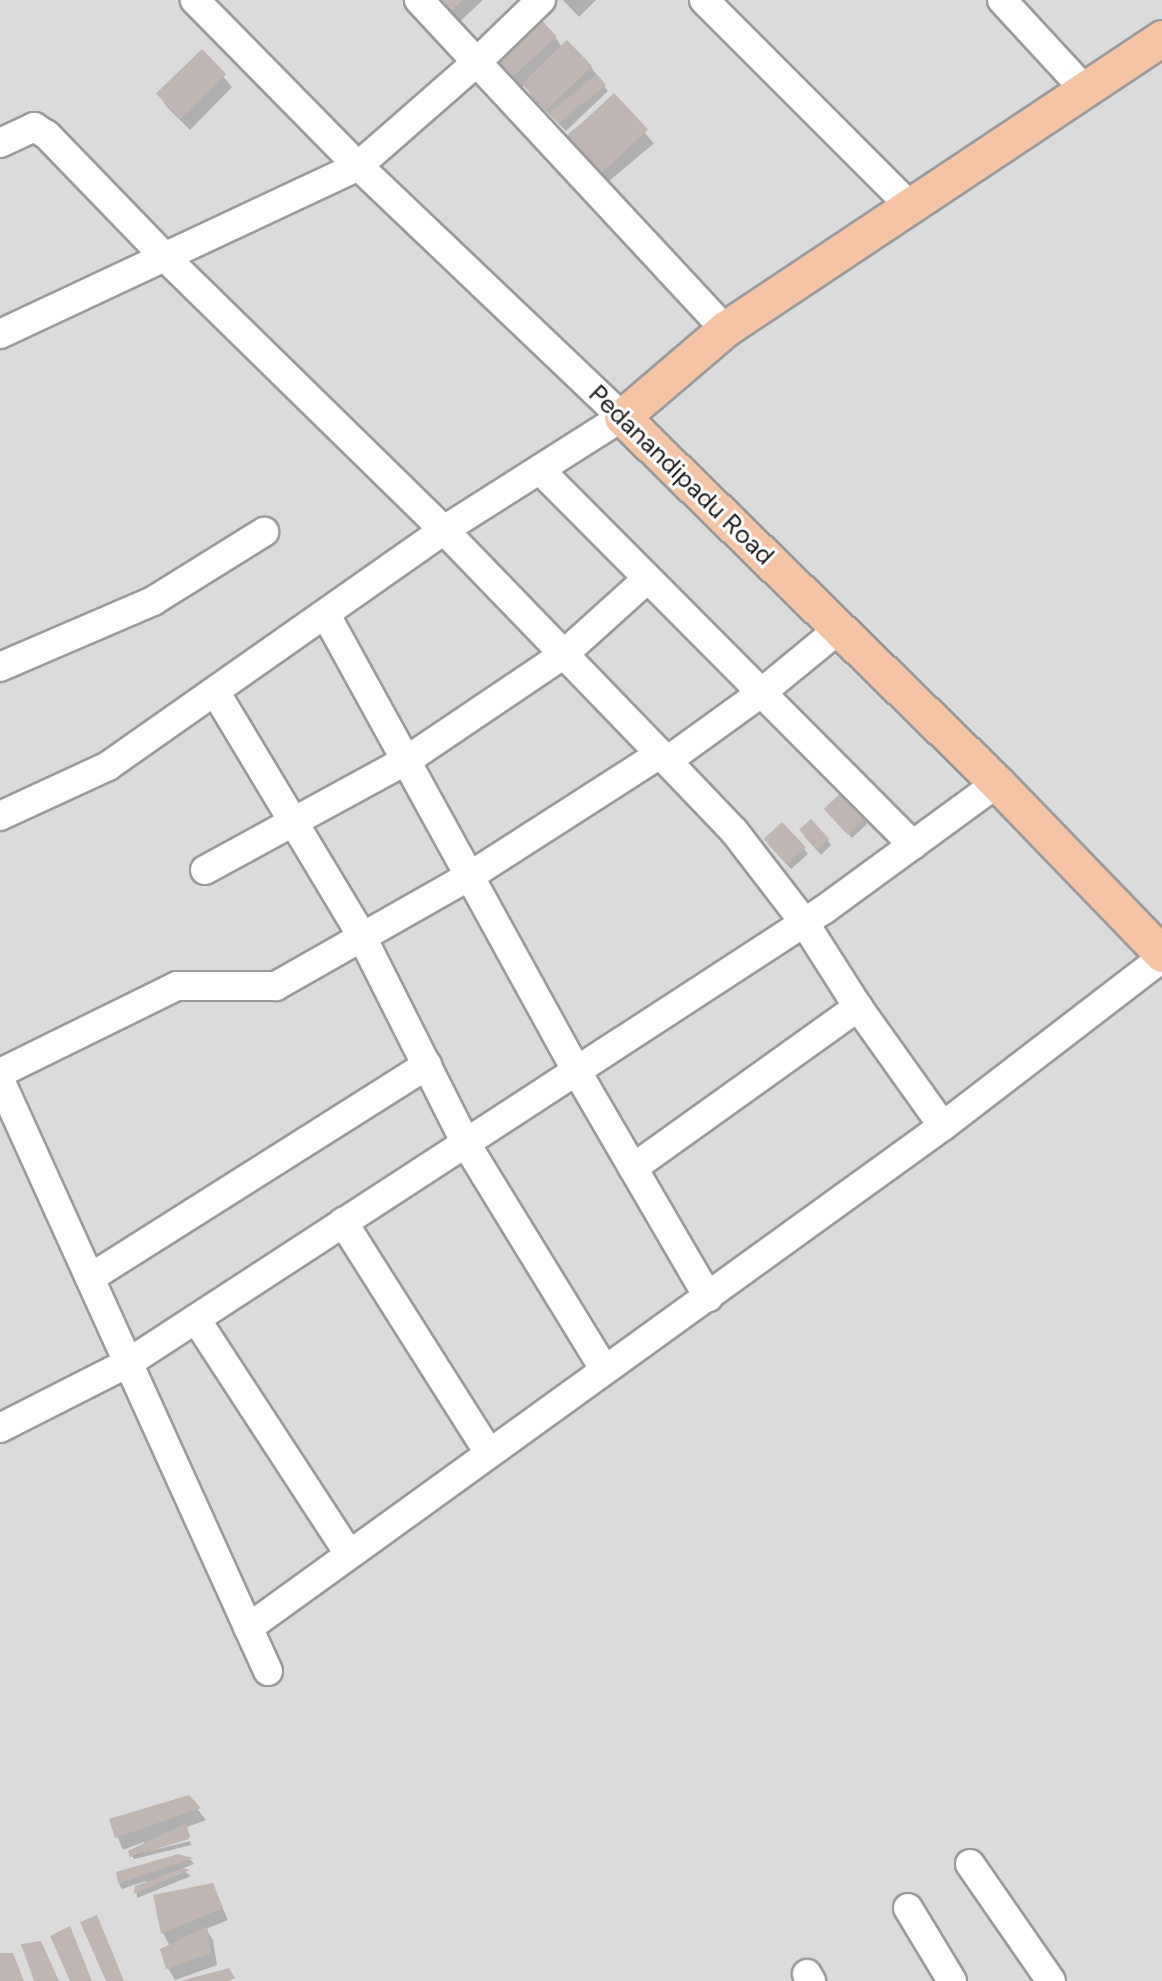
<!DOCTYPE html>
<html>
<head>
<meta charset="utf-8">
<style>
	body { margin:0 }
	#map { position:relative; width:1162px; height:1981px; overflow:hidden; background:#eeeae5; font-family:Figtree,sans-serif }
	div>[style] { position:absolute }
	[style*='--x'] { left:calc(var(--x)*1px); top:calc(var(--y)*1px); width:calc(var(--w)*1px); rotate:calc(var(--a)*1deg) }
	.residential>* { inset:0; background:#dcdbdb; transform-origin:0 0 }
	.shadow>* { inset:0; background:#0003; transform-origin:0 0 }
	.building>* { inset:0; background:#bfb5b2; transform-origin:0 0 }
	.roads { filter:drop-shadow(2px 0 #9b9b9b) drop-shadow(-2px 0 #9b9b9b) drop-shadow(0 2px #9b9b9b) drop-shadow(0 -2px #9b9b9b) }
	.minor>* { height:28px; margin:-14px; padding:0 14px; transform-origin:14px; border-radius:14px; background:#fff }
	.major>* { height:35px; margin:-17.5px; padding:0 17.5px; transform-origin:17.5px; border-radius:17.5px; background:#f5c4a4 }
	span { translate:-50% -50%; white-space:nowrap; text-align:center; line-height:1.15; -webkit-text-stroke:6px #fff; paint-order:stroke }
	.street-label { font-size:26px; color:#1e1e1e }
</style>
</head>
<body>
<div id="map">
	<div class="residential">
		<i style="left:0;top:0;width:1162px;height:1981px"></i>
	</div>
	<div class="shadow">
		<i style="clip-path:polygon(430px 0,483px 0,455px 26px)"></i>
		<i style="clip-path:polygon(563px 0,596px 0,579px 17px)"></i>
		<i style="clip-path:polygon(556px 38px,562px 48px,591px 67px,608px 91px,566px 131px,532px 97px,525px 85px,521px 88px,496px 57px)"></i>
		<i style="clip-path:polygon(202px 51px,232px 87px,190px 130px,166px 106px,159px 94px)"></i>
		<i style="left:614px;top:96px;width:62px;height:60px;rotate:50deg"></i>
		<i style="clip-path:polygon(830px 815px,864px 819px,867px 824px,852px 838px)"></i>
		<i style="clip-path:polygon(804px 836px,828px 840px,831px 845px,821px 855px)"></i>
		<i style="clip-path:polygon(769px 845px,804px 849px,808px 854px,791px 869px)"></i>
		<i style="clip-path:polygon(188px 1797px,206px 1820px,187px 1827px,190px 1837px,132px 1857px,130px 1852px,145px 1845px,144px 1842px,123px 1850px,111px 1820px)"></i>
		<i style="left:190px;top:1841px;width:4px;height:59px;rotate:76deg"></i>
		<i style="clip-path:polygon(178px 1856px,191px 1860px,194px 1864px,181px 1869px,191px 1876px,137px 1898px,136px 1888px,147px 1883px,146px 1881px,122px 1889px,119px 1884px)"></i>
		<i style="clip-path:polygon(212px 1885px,228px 1920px,206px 1929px,213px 1940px,217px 1965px,175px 1980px,168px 1968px,170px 1946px,163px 1933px,155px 1897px)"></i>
	</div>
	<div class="building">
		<i style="clip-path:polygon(433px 0,463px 0,447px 15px)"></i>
		<i style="left:538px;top:16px;width:28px;height:61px;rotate:48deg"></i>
		<i style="left:567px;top:40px;width:36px;height:63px;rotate:46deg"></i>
		<i style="left:202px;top:49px;width:35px;height:64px;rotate:46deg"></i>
		<i style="left:597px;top:74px;width:14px;height:61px;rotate:51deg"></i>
		<i style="left:614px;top:93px;width:50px;height:64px;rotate:47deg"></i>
		<i style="left:842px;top:792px;width:35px;height:25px;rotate:47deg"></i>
		<i style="left:811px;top:819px;width:27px;height:16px;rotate:48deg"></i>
		<i style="left:782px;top:822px;width:35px;height:25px;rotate:47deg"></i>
		<i style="clip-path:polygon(189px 1795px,201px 1808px,115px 1838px,109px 1819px)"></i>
		<i style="clip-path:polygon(186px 1823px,189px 1839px,130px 1857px,128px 1851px)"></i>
		<i style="clip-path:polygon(178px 1854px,193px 1858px,118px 1884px,116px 1872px)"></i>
		<i style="clip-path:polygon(183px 1868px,190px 1870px,133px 1894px,135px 1886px)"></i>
		<i style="clip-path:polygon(213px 1883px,223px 1908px,161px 1934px,153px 1895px)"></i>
		<i style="clip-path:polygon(97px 1915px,124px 1981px,106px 1981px,80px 1922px)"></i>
		<i style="clip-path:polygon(70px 1926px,92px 1981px,70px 1981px,50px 1936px)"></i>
		<i style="clip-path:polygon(207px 1926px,211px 1953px,166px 1969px,160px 1949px)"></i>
		<i style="clip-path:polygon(41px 1941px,59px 1981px,34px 1981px,21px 1944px)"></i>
		<i style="clip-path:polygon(0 1953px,13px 1953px,24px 1981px,0 1981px)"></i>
		<i style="clip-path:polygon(229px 1968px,235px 1978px,228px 1981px,181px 1981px)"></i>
	</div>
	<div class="roads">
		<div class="minor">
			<i style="--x:419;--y:0;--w:449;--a:47.1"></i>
			<i style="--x:704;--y:0;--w:291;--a:45"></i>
			<i style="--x:1002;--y:0;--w:122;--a:47.3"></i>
			<i style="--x:0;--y:143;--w:38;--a:-25"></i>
			<i style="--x:34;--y:127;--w:15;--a:32"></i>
			<i style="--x:47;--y:135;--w:170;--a:46"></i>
			<i style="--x:165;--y:257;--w:390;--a:44.4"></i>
			<i style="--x:444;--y:530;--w:321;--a:46"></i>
			<i style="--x:667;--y:761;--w:97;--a:46.3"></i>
			<i style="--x:734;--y:831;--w:115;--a:52.4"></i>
			<i style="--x:804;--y:922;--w:101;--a:57.6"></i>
			<i style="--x:858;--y:1007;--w:146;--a:54.5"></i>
			<i style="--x:0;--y:334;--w:395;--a:-25.1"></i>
			<i style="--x:358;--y:166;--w:158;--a:-41.2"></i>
			<i style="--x:477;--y:62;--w:89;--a:-44.1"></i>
			<i style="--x:540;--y:470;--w:529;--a:45.15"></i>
			<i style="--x:326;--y:615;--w:519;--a:61.21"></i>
			<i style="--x:576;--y:1070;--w:263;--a:59.8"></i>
			<i style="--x:0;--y:667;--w:167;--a:-23.3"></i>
			<i style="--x:153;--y:601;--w:131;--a:-31.9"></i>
			<i style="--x:216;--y:693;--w:275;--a:59"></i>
			<i style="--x:358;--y:929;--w:238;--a:63.3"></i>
			<i style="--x:465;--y:1142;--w:266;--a:58.5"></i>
			<i style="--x:667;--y:761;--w:116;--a:-35.9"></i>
			<i style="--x:761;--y:693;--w:101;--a:-39.4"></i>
			<i style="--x:0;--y:816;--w:119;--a:-24.8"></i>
			<i style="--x:108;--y:766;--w:411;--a:-35.1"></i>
			<i style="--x:444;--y:530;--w:211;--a:-32.4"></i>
			<i style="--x:622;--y:417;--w:364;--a:-136.4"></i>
			<i style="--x:358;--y:166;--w:233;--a:-134.5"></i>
			<i style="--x:205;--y:870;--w:230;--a:-28.6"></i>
			<i style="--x:407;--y:760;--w:189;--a:-34"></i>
			<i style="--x:564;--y:654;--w:112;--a:-42.1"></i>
			<i style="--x:0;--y:1073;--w:197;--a:-26.2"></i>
			<i style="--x:177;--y:986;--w:99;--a:0"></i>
			<i style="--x:276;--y:986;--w:223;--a:-29.6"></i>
			<i style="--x:470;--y:876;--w:226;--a:-32.7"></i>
			<i style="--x:0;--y:1080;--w:649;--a:65.61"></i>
			<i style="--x:633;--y:1168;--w:277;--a:-35.6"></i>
			<i style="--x:343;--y:1222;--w:273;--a:57.7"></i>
			<i style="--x:90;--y:1278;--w:399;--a:-32.3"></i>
			<i style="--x:196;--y:1319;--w:280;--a:56.9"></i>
			<i style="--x:0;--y:1428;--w:144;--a:-26.9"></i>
			<i style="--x:128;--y:1363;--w:832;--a:-33.08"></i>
			<i style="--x:825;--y:909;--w:213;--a:-36.2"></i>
			<i style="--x:248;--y:1628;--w:857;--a:-35.84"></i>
			<i style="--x:943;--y:1126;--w:276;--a:-37.5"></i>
			<i style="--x:970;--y:1864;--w:142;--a:55.3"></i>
			<i style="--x:908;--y:1908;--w:85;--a:58.9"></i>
			<i style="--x:807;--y:1974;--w:8;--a:60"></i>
		</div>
		<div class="major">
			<i style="--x:1162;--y:38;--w:525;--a:146.34"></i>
			<i style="--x:725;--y:329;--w:135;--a:139.5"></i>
			<i style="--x:622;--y:417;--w:524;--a:44.3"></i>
			<i style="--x:997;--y:783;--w:238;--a:46"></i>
		</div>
	</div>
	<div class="street-label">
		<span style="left:681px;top:475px;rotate:44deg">Pedanandipadu Road</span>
	</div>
</div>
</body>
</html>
